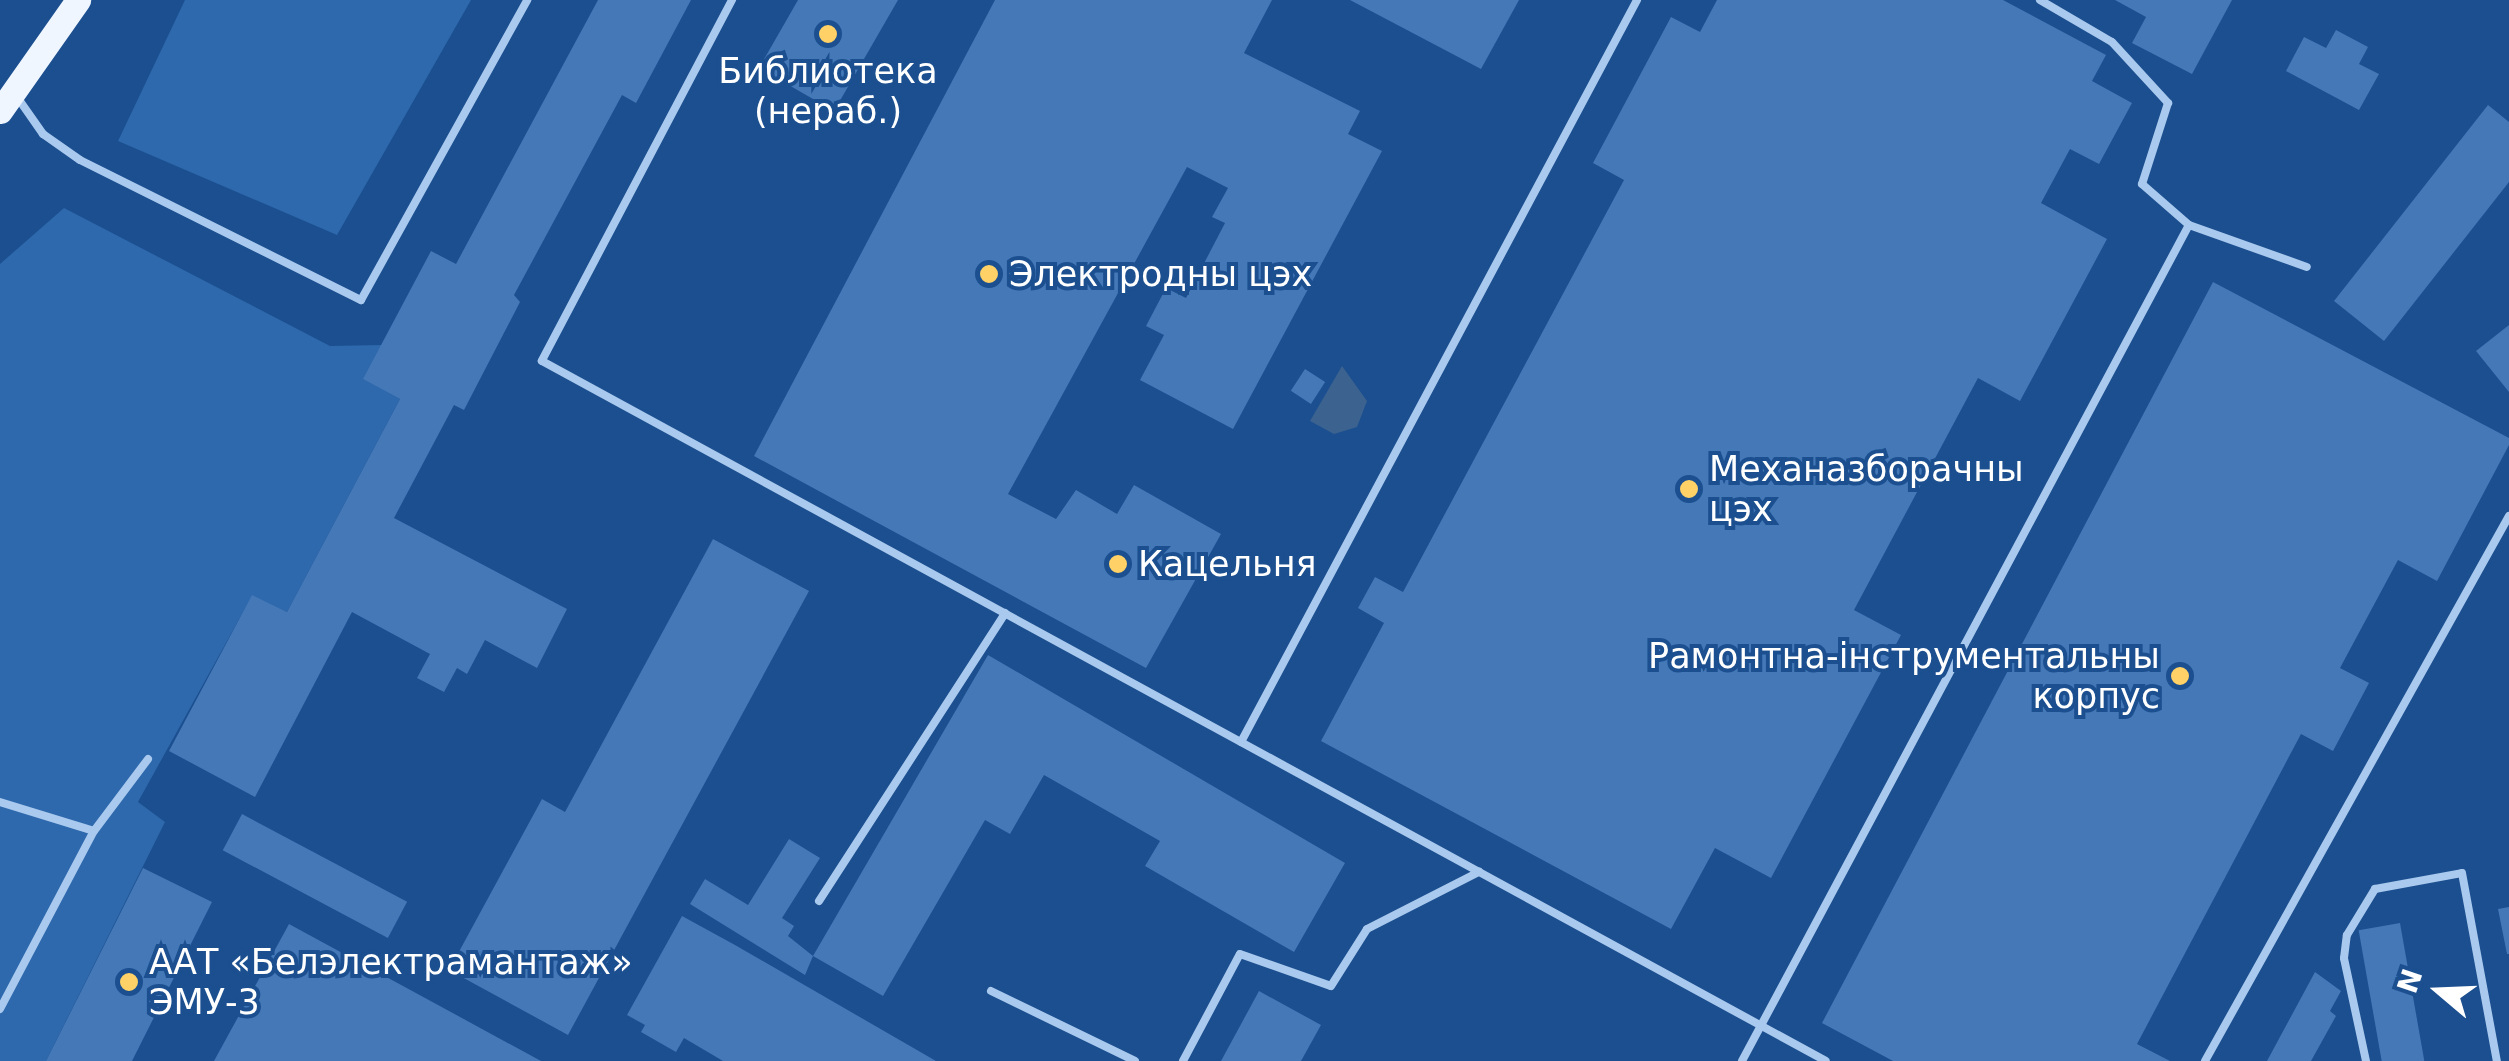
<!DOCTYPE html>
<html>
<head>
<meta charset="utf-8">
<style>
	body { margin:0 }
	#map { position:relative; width:2509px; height:1061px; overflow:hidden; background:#1b4f8f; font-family:"DejaVu Sans",sans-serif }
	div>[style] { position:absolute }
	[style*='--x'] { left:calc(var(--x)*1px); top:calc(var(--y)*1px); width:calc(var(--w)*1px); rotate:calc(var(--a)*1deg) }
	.green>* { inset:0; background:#2e69ad }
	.water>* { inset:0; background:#3c6290 }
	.building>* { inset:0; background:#4478b7; transform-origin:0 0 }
	.service>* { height:8px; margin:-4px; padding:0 4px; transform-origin:4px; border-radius:4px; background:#a9c9ee }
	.primary>* { height:25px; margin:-12.5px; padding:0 12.5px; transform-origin:12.5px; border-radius:12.5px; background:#f0f6ff }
	.dots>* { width:28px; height:28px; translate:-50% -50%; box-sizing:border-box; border:5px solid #1b4f8f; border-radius:50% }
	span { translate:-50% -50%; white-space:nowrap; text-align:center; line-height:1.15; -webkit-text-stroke:8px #1b4f8f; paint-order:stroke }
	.poi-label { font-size:35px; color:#fff }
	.left { translate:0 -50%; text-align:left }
	.right { translate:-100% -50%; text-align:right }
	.north { position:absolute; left:2389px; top:941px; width:100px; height:100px; -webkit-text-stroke:8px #1b4f8f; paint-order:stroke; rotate:289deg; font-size:28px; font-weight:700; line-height:40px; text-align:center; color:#fff }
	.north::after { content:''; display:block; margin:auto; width:35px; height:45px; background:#fff; clip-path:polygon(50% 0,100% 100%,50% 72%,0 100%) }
</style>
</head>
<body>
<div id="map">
	<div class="green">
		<i style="clip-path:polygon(185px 0,471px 0,337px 235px,118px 141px)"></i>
		<i style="clip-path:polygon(64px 208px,330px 346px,382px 345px,364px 379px,400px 399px,287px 612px,252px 596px,138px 802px,165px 822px,46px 1061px,0 1061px,0 264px)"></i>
	</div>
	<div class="water">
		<i style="clip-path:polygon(1342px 366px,1367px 401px,1357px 427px,1334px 434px,1310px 421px)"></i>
	</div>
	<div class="building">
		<i style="clip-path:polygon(598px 0,691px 0,636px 103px,622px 95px,514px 295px,520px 302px,464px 410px,454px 405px,394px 518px,567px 609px,537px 668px,485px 640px,467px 674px,457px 668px,444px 692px,417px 678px,430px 654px,352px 612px,255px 797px,169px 751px,252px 595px,287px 612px,400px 399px,363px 379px,431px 251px,456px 264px)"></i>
		<i style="clip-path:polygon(798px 0,898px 0,834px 111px,759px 68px)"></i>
		<i style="clip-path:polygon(995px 0,1272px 0,1244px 53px,1360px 111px,1348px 134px,1382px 151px,1233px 429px,1140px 380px,1164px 335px,1146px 326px,1166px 288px,1186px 298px,1225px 223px,1212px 217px,1228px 188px,1187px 167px,1008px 494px,1056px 519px,1076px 490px,1117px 514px,1134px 485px,1221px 534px,1146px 668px,754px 456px)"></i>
		<i style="clip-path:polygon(1350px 0,1519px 0,1481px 69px)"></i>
		<i style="clip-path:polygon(1717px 0,2003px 0,2106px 55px,2092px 81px,2132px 103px,2099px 164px,2070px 149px,2041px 203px,2107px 239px,2020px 401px,1978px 378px,1854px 610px,1901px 635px,1771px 878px,1715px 848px,1671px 929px,1321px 741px,1384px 623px,1358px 608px,1375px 577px,1403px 592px,1624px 180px,1593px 163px,1671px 17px,1700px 32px)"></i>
		<i style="clip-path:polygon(2115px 0,2232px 0,2192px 74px,2132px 43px,2146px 17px)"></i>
		<i style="clip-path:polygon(2336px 30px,2368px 47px,2359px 64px,2379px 74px,2359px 110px,2286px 71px,2304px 37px,2326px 48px)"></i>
		<i style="clip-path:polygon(2488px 105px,2509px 122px,2509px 182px,2384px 341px,2334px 301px)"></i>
		<i style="clip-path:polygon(2213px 282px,2509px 438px,2509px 445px,2437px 581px,2398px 560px,2340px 668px,2369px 683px,2333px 751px,2301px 734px,2137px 1044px,2170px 1061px,1893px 1061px,1822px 1023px)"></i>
		<i style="clip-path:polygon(2509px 325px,2509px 392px,2476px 351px)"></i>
		<i style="left:1305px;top:369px;width:24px;height:26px;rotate:33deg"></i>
		<i style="clip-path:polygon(713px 539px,809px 591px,568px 1035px,449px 970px,542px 799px,565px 812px)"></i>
		<i style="clip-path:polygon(988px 655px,1345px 863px,1294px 952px,1145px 866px,1160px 841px,1044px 775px,1010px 834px,985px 820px,883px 996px,813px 956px)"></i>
		<i style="left:242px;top:814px;width:187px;height:41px;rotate:28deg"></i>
		<i style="clip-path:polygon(789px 839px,820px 858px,782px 918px,794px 926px,788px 936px,813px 956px,805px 975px,690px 904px,705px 879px,748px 905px)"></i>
		<i style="clip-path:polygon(143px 868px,212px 902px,132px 1061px,46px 1061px)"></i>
		<i style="clip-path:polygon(2509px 907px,2509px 954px,2507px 954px,2498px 909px)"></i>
		<i style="clip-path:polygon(682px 916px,735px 945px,936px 1061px,723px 1061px,684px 1038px,676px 1052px,641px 1032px,645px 1025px,627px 1015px)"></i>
		<i style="left:2400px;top:923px;width:140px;height:42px;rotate:80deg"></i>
		<i style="clip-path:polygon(289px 924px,541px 1061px,214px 1061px)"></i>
		<i style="clip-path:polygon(2315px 972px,2341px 991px,2330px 1011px,2336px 1016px,2311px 1061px,2267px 1061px)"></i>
		<i style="clip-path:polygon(1259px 991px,1321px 1025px,1301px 1061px,1221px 1061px)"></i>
	</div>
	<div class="service">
		<i style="--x:732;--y:0;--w:408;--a:117.8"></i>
		<i style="--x:542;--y:361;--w:1462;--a:28.6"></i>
		<i style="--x:2040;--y:0;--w:83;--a:30.3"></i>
		<i style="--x:2112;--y:42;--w:83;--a:47.4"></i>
		<i style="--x:2168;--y:103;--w:85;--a:107.8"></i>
		<i style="--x:2142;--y:184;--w:62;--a:41.1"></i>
		<i style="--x:2189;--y:225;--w:125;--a:19.6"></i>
		<i style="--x:15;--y:94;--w:49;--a:55"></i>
		<i style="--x:43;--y:134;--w:45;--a:35.1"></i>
		<i style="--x:80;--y:160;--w:314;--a:26.5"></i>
		<i style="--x:361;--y:300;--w:343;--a:-61"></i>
		<i style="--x:1241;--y:742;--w:841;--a:-61.91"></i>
		<i style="--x:0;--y:802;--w:98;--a:17.1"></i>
		<i style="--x:819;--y:901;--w:343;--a:-57.1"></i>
		<i style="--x:991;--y:991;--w:160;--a:25.9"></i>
		<i style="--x:0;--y:1009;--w:201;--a:-62.2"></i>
		<i style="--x:94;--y:831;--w:90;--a:-53.1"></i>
		<i style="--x:1183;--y:1061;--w:121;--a:-62"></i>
		<i style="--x:1240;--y:954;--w:96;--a:19.4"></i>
		<i style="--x:1331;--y:986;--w:67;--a:-57.7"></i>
		<i style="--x:1367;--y:929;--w:126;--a:-27"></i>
		<i style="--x:1742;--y:1061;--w:948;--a:-61.87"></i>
		<i style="--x:2205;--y:1061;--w:624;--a:-60.85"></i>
		<i style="--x:2366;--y:1061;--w:105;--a:-102.1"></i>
		<i style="--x:2344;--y:958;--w:23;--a:-83"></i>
		<i style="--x:2347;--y:935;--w:54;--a:-58.7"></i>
		<i style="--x:2375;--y:889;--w:88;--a:-10.4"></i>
		<i style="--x:2462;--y:873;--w:191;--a:79.5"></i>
	</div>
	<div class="primary">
		<i style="--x:0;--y:111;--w:136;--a:-54.9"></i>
	</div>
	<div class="dots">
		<i style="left:828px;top:34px;background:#ffd166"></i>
		<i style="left:989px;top:274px;background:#ffd166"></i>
		<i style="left:1689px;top:489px;background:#ffd166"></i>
		<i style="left:1118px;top:564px;background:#ffd166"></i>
		<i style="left:2180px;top:676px;background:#ffd166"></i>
		<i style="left:129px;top:982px;background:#ffd166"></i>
	</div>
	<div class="poi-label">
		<span style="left:828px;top:91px">Библиотека<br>(нераб.)</span>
		<span class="left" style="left:1009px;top:274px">Электродны цэх</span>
		<span class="left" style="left:1709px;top:489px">Механазборачны<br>цэх</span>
		<span class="left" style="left:1138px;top:564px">Кацельня</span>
		<span class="right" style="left:2160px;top:676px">Рамонтна-інструментальны<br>корпус</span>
		<span class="left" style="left:149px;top:982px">ААТ «Белэлектрамантаж»<br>ЭМУ-3</span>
	</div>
	<div class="north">N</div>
</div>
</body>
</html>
